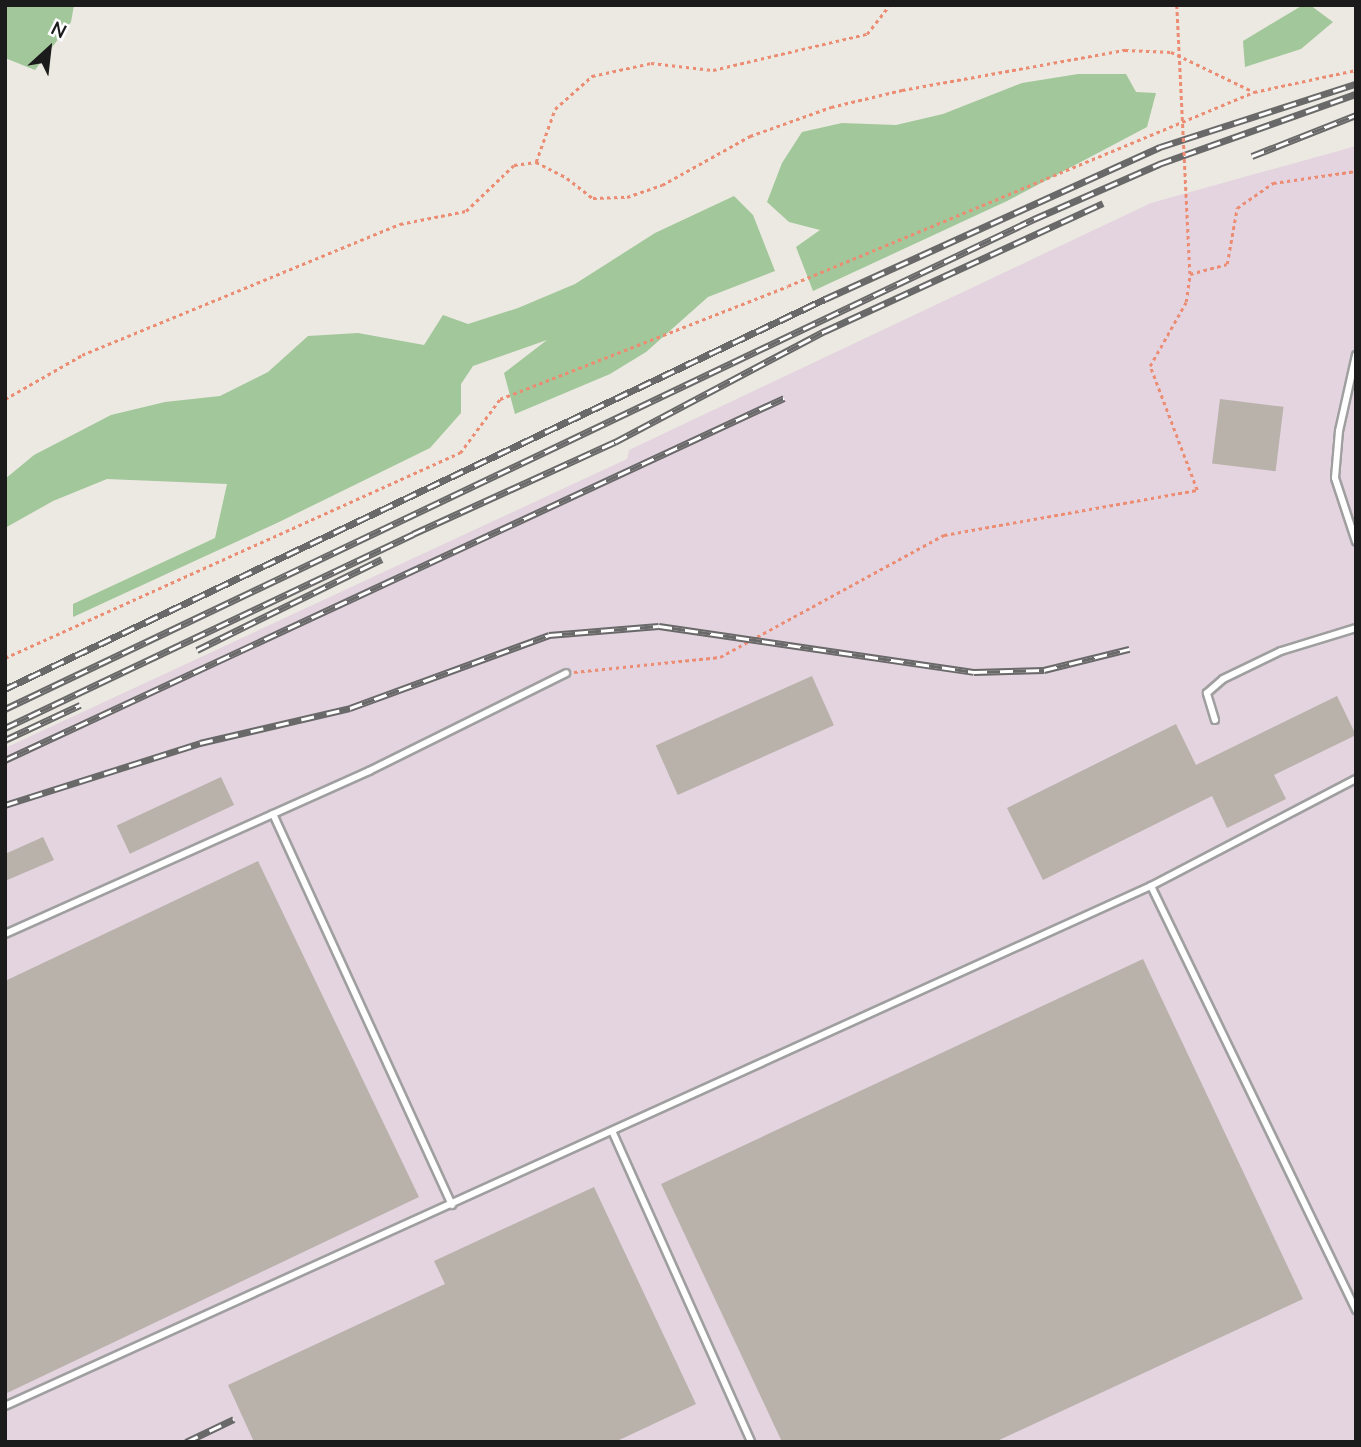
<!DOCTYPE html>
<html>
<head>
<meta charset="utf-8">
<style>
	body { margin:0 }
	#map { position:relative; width:1361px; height:1447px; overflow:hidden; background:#ebe9e1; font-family:"Nunito Sans",sans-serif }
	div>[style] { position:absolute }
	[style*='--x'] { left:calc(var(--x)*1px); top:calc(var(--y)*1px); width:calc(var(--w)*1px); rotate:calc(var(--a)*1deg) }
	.industrial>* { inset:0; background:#e4d4df }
	.forest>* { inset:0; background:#a2c79a }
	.building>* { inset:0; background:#b8b2ab; transform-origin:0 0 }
	.path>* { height:2.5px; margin-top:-1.25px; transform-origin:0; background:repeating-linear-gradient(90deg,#eb8c73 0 3.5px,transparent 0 7px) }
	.roads { filter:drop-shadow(2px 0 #9f9f9f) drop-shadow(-2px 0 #9f9f9f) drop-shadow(0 2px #9f9f9f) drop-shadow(0 -2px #9f9f9f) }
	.service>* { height:6px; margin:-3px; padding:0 3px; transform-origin:3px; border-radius:3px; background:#fff }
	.rail>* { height:7px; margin-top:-3.5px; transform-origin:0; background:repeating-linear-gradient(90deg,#fff 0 13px,#696969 0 26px); box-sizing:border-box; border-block:2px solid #696969 }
	.path-bridge>* { height:2.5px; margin-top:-1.25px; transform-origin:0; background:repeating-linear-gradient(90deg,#eb8c73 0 3.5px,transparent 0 7px) }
	span { translate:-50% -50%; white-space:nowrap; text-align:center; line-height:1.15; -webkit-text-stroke:5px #fff; paint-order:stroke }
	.frame { position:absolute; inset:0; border:7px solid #1b1b1b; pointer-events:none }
	.north { position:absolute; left:14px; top:14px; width:70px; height:70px; -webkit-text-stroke:5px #fff; paint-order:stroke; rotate:27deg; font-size:19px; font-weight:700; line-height:28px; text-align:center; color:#1b1b1b }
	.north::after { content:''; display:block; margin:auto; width:24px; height:32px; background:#1b1b1b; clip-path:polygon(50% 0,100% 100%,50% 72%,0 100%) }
</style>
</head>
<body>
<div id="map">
	<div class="industrial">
		<i style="clip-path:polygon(1356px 146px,1356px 1442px,5px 1442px,5px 748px,627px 459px,629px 450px,1151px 203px)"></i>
	</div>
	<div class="forest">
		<i style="clip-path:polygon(5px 5px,74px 5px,71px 22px,35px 70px,5px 58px)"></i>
		<i style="clip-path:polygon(1303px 5px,1310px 5px,1333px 22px,1301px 49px,1245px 67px,1243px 41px)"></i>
		<i style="clip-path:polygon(1078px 74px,1126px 74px,1136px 92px,1156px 93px,1147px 127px,1007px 201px,813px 291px,796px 247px,820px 230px,789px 222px,767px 202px,782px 163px,802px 132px,842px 123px,896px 125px,943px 114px,1022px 83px)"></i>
		<i style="clip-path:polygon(734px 196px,753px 215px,775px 271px,708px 297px,646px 352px,610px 374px,515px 414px,504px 373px,547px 340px,473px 366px,461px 384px,461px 413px,430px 448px,277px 523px,73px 617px,73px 604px,215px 538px,227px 484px,107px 479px,53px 501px,5px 528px,5px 479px,34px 455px,111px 415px,165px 402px,220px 396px,268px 372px,308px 336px,358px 333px,424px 345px,443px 315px,468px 324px,518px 308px,575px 284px,655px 233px)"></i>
	</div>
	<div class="building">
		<i style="left:1220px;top:399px;width:64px;height:65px;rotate:7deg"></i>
		<i style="left:812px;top:676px;width:54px;height:171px;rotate:66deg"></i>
		<i style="clip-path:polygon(1337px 696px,1356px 735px,1274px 775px,1286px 799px,1227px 828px,1212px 796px,1043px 880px,1007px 808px,1176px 724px,1196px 765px)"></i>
		<i style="left:221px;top:777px;width:31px;height:115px;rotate:65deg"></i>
		<i style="clip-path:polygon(43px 837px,54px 860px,5px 881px,5px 854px)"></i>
		<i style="clip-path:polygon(258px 861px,419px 1197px,5px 1394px,5px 981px)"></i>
		<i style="clip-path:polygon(1143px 959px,1303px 1299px,995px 1442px,782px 1442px,661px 1184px)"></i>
		<i style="clip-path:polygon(594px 1187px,696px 1404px,615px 1442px,254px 1442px,228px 1385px,445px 1284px,434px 1261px)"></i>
	</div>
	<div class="path">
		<i style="--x:536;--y:162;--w:35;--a:27"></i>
		<i style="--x:567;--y:178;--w:33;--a:38"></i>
		<i style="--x:593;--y:198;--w:34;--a:-2"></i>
		<i style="--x:627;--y:197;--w:37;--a:-19"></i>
		<i style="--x:662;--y:185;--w:101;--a:-29.1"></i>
		<i style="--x:750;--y:136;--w:86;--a:-19.7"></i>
		<i style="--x:831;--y:107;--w:73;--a:-13.5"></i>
		<i style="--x:902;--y:90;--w:227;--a:-10.2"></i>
		<i style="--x:1125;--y:50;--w:46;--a:2.5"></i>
		<i style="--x:1171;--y:52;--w:92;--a:25.7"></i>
		<i style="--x:5;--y:399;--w:89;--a:-29.7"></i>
		<i style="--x:82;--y:355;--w:344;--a:-22.4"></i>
		<i style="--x:400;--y:224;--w:67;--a:-11.1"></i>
		<i style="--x:466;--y:211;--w:66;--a:-43.8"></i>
		<i style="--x:514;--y:165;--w:22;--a:-8"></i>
		<i style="--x:536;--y:162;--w:56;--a:-70.3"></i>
		<i style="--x:555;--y:109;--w:50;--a:-41.7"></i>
		<i style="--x:592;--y:76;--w:60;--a:-12.4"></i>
		<i style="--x:651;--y:63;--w:62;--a:6.4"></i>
		<i style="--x:713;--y:70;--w:158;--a:-13.2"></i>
		<i style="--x:867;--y:34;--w:37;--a:-52"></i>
		<i style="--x:5;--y:658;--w:499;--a:-24.3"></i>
		<i style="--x:460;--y:453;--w:67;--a:-53.5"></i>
		<i style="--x:500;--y:399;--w:309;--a:-21.4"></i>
		<i style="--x:788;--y:286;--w:505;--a:-22.6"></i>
		<i style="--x:1254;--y:92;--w:104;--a:-12.2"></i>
		<i style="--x:574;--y:672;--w:147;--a:-5.9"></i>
		<i style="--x:720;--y:657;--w:255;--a:-28.6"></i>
		<i style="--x:944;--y:535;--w:257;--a:-10.1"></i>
		<i style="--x:1197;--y:490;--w:133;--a:-110.8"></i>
		<i style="--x:1150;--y:366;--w:73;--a:-60.6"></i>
		<i style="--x:1186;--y:302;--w:28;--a:-82"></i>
		<i style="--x:1190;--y:274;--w:38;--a:-15"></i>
		<i style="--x:1227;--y:264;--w:57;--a:-79.9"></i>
		<i style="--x:1237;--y:208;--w:44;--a:-34.8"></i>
		<i style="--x:1273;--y:183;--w:84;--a:-8.2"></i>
	</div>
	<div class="roads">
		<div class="service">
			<i style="--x:1356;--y:355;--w:78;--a:102.6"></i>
			<i style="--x:1339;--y:431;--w:47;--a:94.9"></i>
			<i style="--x:1335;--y:478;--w:67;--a:71.8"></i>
			<i style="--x:1215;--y:720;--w:28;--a:-107"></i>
			<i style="--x:1207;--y:693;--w:21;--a:-41"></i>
			<i style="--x:1223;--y:679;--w:64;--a:-25.8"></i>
			<i style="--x:1281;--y:651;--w:78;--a:-17"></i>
			<i style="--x:273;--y:814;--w:430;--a:65.4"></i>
			<i style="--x:1151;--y:886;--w:471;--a:64.2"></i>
			<i style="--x:5;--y:934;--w:399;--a:-24.1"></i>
			<i style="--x:369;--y:771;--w:220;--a:-26.4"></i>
			<i style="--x:613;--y:1133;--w:338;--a:65.9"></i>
			<i style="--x:5;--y:1406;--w:1258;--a:-24.41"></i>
			<i style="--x:1151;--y:886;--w:231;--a:-27.6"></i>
		</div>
	</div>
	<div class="rail">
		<i style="--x:1252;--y:156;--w:112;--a:-21.5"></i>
		<i style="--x:197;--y:650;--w:206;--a:-26.2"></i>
		<i style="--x:5;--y:689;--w:908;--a:-25.44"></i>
		<i style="--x:825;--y:299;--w:368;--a:-24.4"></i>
		<i style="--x:1160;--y:147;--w:205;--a:-17.9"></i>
		<i style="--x:5;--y:709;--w:1140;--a:-25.46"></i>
		<i style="--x:1034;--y:219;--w:137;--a:-23.7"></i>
		<i style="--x:1159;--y:164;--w:209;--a:-19.6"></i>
		<i style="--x:5;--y:728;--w:452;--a:-25.4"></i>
		<i style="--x:413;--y:534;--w:222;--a:-24.5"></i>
		<i style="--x:615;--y:442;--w:238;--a:-27.9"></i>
		<i style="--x:825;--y:331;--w:306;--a:-24.7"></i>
		<i style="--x:5;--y:740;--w:83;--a:-25"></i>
		<i style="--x:5;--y:760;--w:859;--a:-24.92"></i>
		<i style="--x:5;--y:805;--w:205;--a:-17.6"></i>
		<i style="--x:200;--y:743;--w:154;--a:-13.1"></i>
		<i style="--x:350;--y:708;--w:212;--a:-20.1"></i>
		<i style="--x:549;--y:635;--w:110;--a:-4.7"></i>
		<i style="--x:659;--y:626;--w:318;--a:8.3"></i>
		<i style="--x:974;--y:672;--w:70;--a:-1.6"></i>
		<i style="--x:1044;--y:670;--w:88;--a:-13.9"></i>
		<i style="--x:186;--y:1442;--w:53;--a:-25.6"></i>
	</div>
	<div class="path-bridge">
		<i style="--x:1177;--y:5;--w:269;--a:87.2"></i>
	</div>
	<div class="frame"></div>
	<div class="north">N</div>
</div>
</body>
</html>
